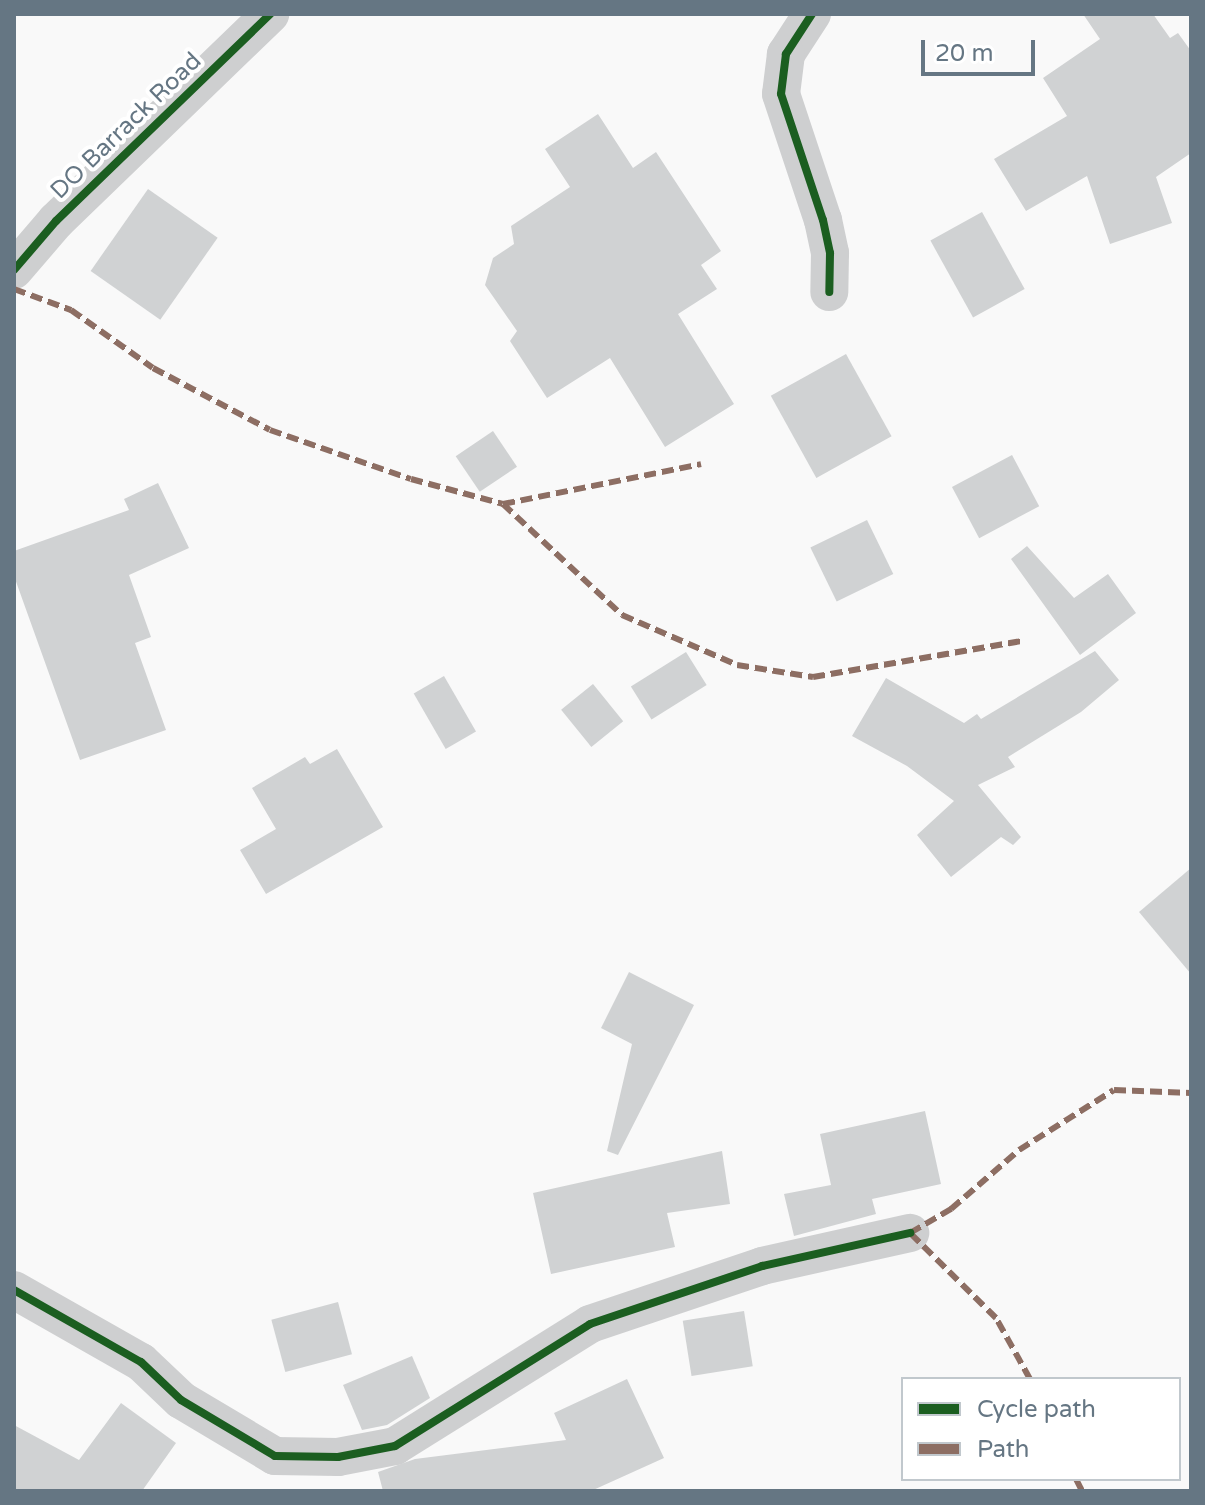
<!DOCTYPE html>
<html>
<head>
<meta charset="utf-8">
<style>
	body { margin:0 }
	#map { position:relative; width:1205px; height:1505px; overflow:hidden; background:#f9f9f9; font-family:"Varela Round",sans-serif }
	div>[style] { position:absolute }
	[style*='--x'] { left:calc(var(--x)*1px); top:calc(var(--y)*1px); width:calc(var(--w)*1px); rotate:calc(var(--a)*1deg) }
	.building>* { inset:0; background:#d0d2d3; transform-origin:0 0 }
	.street>* { height:38px; margin:-19px; padding:0 19px; transform-origin:19px; border-radius:19px; background:#cecfd0 }
	.quiet>* { height:6px; margin-top:-3px; transform-origin:0; background:repeating-linear-gradient(90deg,#8d6e63 0 12px,transparent 0 18px) }
	.cycleway>* { height:8px; margin:-4px; padding:0 4px; transform-origin:4px; border-radius:4px; background:#1b5e20 }
	span { translate:-50% -50%; white-space:nowrap; text-align:center; line-height:1.15; -webkit-text-stroke:8px #fff; paint-order:stroke }
	.street-label { font-size:24px; color:#657683 }
	.frame { position:absolute; inset:0; border:16px solid #657683; pointer-events:none }
	.legend { position:absolute; left:901px; top:1377px; width:280px; height:104px; box-sizing:border-box; background:#fff; border:2px solid #c1c8cd; margin:0; padding:10px 14px; list-style:none; font-size:24px; color:#657683 }
	.legend li { display:flex; align-items:center; gap:16px; height:40px }
	.legend b { width:40px; border:2px solid #c1c8cd }
	.scale { position:absolute; left:921px; top:40px; width:114px; height:36px; box-sizing:border-box; border:4px solid #657683; border-top:0; padding-left:10px; font-size:24px; line-height:28px; white-space:nowrap; color:#657683; -webkit-text-stroke:6px #fff; paint-order:stroke }
</style>
</head>
<body>
<div id="map">
	<div class="building">
		<i style="clip-path:polygon(1083px 14px,1153px 14px,1170px 38px,1178px 33px,1191px 51px,1191px 153px,1156px 177px,1172px 223px,1110px 244px,1087px 176px,1026px 211px,994px 159px,1067px 116px,1043px 78px,1100px 39px)"></i>
		<i style="clip-path:polygon(598px 114px,633px 168px,656px 152px,721px 251px,701px 265px,717px 289px,678px 314px,734px 404px,665px 447px,610px 358px,547px 398px,510px 341px,517px 331px,485px 285px,493px 258px,514px 244px,511px 226px,570px 187px,545px 149px)"></i>
		<i style="left:148px;top:189px;width:85px;height:100px;rotate:35deg"></i>
		<i style="left:982px;top:212px;width:88px;height:59px;rotate:61deg"></i>
		<i style="left:846px;top:354px;width:94px;height:86px;rotate:61deg"></i>
		<i style="left:493px;top:431px;width:43px;height:45px;rotate:56deg"></i>
		<i style="left:1012px;top:455px;width:58px;height:68px;rotate:62deg"></i>
		<i style="clip-path:polygon(158px 483px,189px 548px,129px 575px,151px 637px,135px 643px,166px 730px,80px 760px,14px 576px,14px 551px,129px 510px,124px 499px)"></i>
		<i style="left:867px;top:520px;width:60px;height:63px;rotate:64deg"></i>
		<i style="clip-path:polygon(1027px 546px,1074px 598px,1108px 574px,1136px 613px,1080px 655px,1011px 559px)"></i>
		<i style="clip-path:polygon(1095px 651px,1119px 680px,1081px 712px,1008px 757px,1015px 767px,978px 785px,1021px 837px,1013px 845px,1001px 837px,951px 877px,917px 835px,954px 801px,907px 766px,852px 736px,886px 678px,964px 723px,977px 714px,981px 719px)"></i>
		<i style="left:686px;top:652px;width:39px;height:65px;rotate:58deg"></i>
		<i style="left:444px;top:676px;width:64px;height:35px;rotate:60deg"></i>
		<i style="left:593px;top:684px;width:48px;height:41px;rotate:51deg"></i>
		<i style="clip-path:polygon(337px 749px,383px 827px,266px 894px,240px 850px,276px 829px,252px 788px,305px 757px,310px 764px)"></i>
		<i style="clip-path:polygon(1191px 868px,1191px 974px,1139px 912px)"></i>
		<i style="clip-path:polygon(629px 972px,694px 1005px,618px 1155px,607px 1151px,632px 1044px,601px 1028px)"></i>
		<i style="clip-path:polygon(925px 1111px,941px 1184px,872px 1199px,876px 1214px,794px 1236px,784px 1194px,831px 1185px,820px 1134px)"></i>
		<i style="clip-path:polygon(722px 1151px,730px 1204px,667px 1213px,675px 1247px,551px 1274px,533px 1193px)"></i>
		<i style="left:338px;top:1302px;width:54px;height:69px;rotate:75deg"></i>
		<i style="left:744px;top:1311px;width:56px;height:62px;rotate:81deg"></i>
		<i style="clip-path:polygon(412px 1356px,430px 1398px,387px 1425px,362px 1430px,343px 1385px)"></i>
		<i style="clip-path:polygon(627px 1379px,664px 1458px,591px 1491px,383px 1491px,378px 1472px,415px 1459px,566px 1440px,554px 1413px)"></i>
		<i style="clip-path:polygon(121px 1403px,176px 1443px,142px 1491px,14px 1491px,14px 1425px,79px 1460px)"></i>
	</div>
	<div class="street">
		<i style="--x:812;--y:14;--w:48;--a:123"></i>
		<i style="--x:786;--y:54;--w:40;--a:97.1"></i>
		<i style="--x:781;--y:94;--w:133;--a:71.6"></i>
		<i style="--x:823;--y:220;--w:34;--a:78"></i>
		<i style="--x:830;--y:253;--w:39;--a:91"></i>
		<i style="--x:14;--y:270;--w:65;--a:-49.4"></i>
		<i style="--x:56;--y:221;--w:298;--a:-44"></i>
		<i style="--x:14;--y:1290;--w:146;--a:29.6"></i>
		<i style="--x:141;--y:1362;--w:55;--a:43.5"></i>
		<i style="--x:181;--y:1400;--w:109;--a:30.8"></i>
		<i style="--x:275;--y:1456;--w:63;--a:0.9"></i>
		<i style="--x:338;--y:1457;--w:58;--a:-10.9"></i>
		<i style="--x:395;--y:1446;--w:230;--a:-32"></i>
		<i style="--x:590;--y:1324;--w:182;--a:-18.6"></i>
		<i style="--x:762;--y:1266;--w:152;--a:-12.6"></i>
	</div>
	<div class="quiet">
		<i style="--x:14;--y:289;--w:61;--a:20.2"></i>
		<i style="--x:71;--y:310;--w:100;--a:35.3"></i>
		<i style="--x:153;--y:368;--w:132;--a:27.9"></i>
		<i style="--x:270;--y:430;--w:149;--a:19.2"></i>
		<i style="--x:411;--y:479;--w:95;--a:15.2"></i>
		<i style="--x:503;--y:504;--w:202;--a:-11.4"></i>
		<i style="--x:503;--y:504;--w:163;--a:43"></i>
		<i style="--x:622;--y:615;--w:125;--a:23.5"></i>
		<i style="--x:737;--y:665;--w:77;--a:9"></i>
		<i style="--x:813;--y:677;--w:211;--a:-9.8"></i>
		<i style="--x:1030;--y:1379;--w:70;--a:-119.1"></i>
		<i style="--x:996;--y:1318;--w:121;--a:-135.3"></i>
		<i style="--x:910;--y:1233;--w:48;--a:-30.3"></i>
		<i style="--x:951;--y:1209;--w:90;--a:-40.9"></i>
		<i style="--x:1019;--y:1150;--w:112;--a:-32.3"></i>
		<i style="--x:1114;--y:1090;--w:77;--a:2.2"></i>
		<i style="--x:1076;--y:1479;--w:13;--a:63"></i>
	</div>
	<div class="cycleway">
		<i style="--x:812;--y:14;--w:48;--a:123"></i>
		<i style="--x:786;--y:54;--w:40;--a:97.1"></i>
		<i style="--x:781;--y:94;--w:133;--a:71.6"></i>
		<i style="--x:823;--y:220;--w:34;--a:78"></i>
		<i style="--x:830;--y:253;--w:39;--a:91"></i>
		<i style="--x:14;--y:270;--w:65;--a:-49.4"></i>
		<i style="--x:56;--y:221;--w:298;--a:-44"></i>
		<i style="--x:14;--y:1290;--w:146;--a:29.6"></i>
		<i style="--x:141;--y:1362;--w:55;--a:43.5"></i>
		<i style="--x:181;--y:1400;--w:109;--a:30.8"></i>
		<i style="--x:275;--y:1456;--w:63;--a:0.9"></i>
		<i style="--x:338;--y:1457;--w:58;--a:-10.9"></i>
		<i style="--x:395;--y:1446;--w:230;--a:-32"></i>
		<i style="--x:590;--y:1324;--w:182;--a:-18.6"></i>
		<i style="--x:762;--y:1266;--w:152;--a:-12.6"></i>
	</div>
	<div class="street-label">
		<span style="left:126px;top:126px;rotate:-44deg">DO Barrack Road</span>
	</div>
	<div class="frame"></div>
	<ul class="legend">
	<li><b style="height:10px;background:#1b5e20"></b>Cycle path</li>
	<li><b style="height:10px;background:#8d6e63"></b>Path</li>
	</ul>
	<div class="scale">20 m</div>
</div>
</body>
</html>
